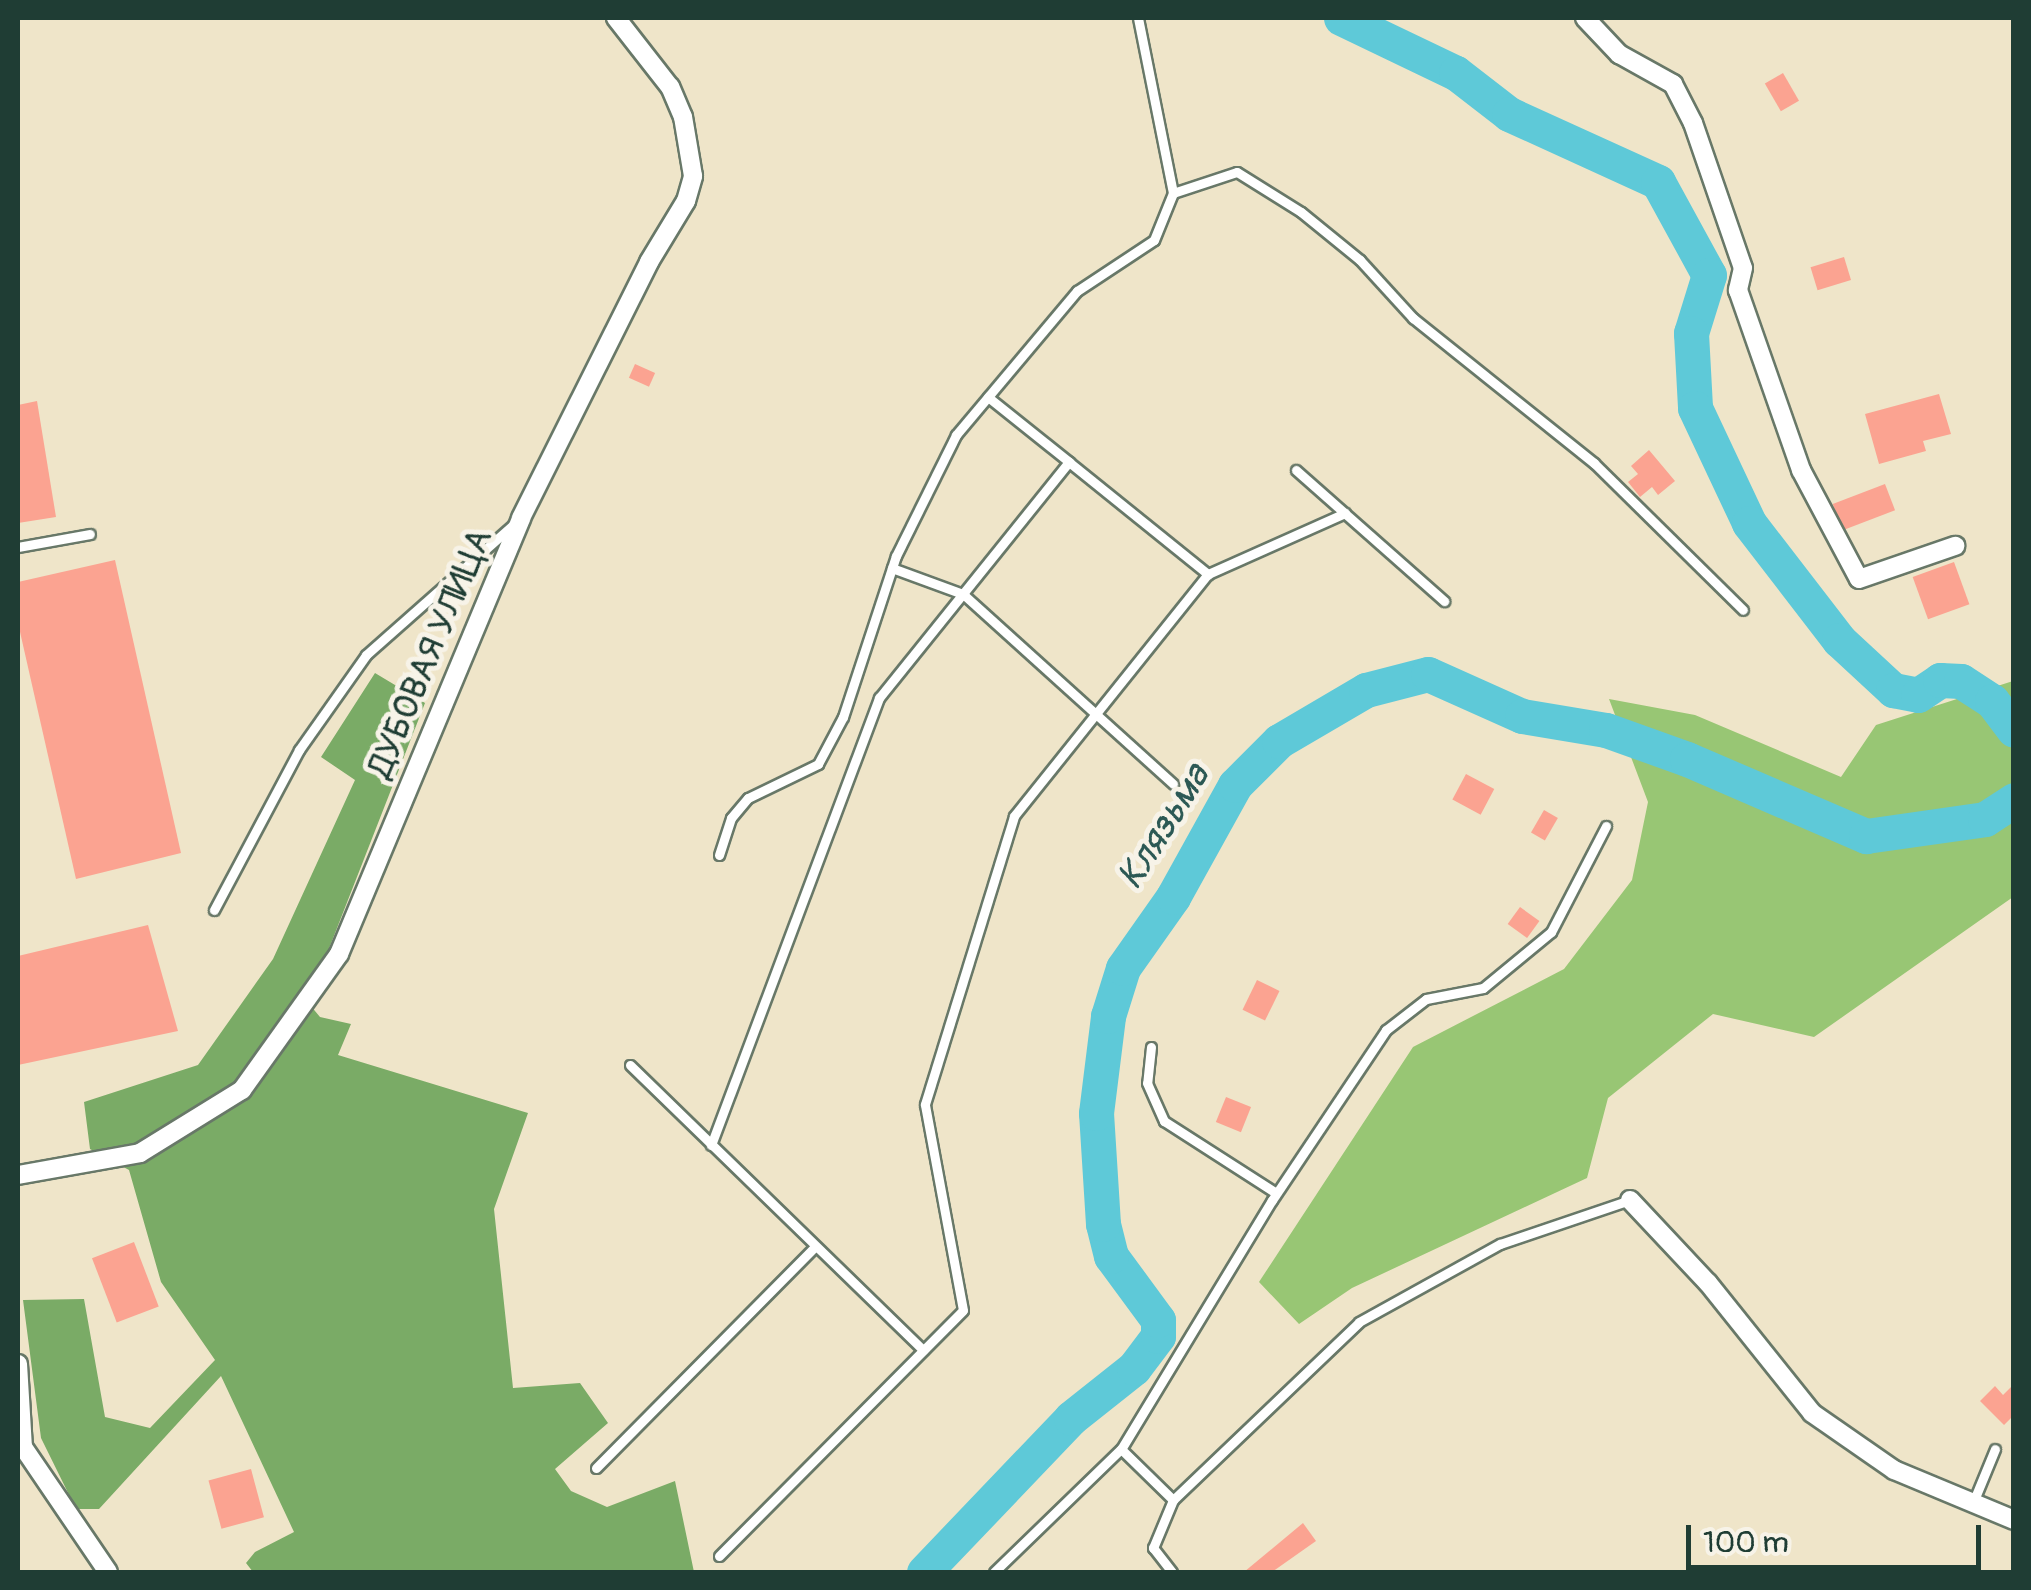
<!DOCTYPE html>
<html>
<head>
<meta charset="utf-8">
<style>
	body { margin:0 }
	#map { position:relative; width:2031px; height:1590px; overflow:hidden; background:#efe5c9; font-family:Pangolin,sans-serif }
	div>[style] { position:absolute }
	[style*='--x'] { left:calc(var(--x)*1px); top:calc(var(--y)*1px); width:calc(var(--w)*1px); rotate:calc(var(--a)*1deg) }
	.green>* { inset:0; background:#98c674 }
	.forest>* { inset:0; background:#7aab66 }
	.river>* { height:35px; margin:-17.5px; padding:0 17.5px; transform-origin:17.5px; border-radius:17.5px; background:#5ec9d8 }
	.building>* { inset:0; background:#fba391; transform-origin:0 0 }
	.roads { filter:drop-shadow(2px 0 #687868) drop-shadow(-2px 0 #687868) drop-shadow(0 2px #687868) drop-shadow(0 -2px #687868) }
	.service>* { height:9px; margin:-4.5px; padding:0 4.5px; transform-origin:4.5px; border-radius:4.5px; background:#fff }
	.minor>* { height:18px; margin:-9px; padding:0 9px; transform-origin:9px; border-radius:9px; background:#fff }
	span { translate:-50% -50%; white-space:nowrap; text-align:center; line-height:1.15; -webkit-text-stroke:10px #f7f3e8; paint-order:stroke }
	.street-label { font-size:35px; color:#1f3d34 }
	.water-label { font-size:38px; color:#2c5955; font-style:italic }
	.frame { position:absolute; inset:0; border:20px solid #1f3d34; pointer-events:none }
	.scale { position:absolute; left:1686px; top:1525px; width:295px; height:45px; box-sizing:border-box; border:5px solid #1f3d34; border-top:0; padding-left:12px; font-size:30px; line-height:35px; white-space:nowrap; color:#1f3d34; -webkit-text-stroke:8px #f7f3e8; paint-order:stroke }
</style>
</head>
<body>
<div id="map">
	<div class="green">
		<i style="clip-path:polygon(2013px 681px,2013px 897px,1814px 1037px,1713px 1014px,1608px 1098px,1587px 1178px,1352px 1288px,1299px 1324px,1259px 1282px,1413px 1047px,1564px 969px,1632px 880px,1648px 802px,1609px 699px,1695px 715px,1841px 777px,1876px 725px)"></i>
	</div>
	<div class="forest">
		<i style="clip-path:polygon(375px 673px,425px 703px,328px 951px,300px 993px,320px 1017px,351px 1024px,338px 1055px,528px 1113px,494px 1209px,513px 1388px,580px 1383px,608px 1423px,555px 1469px,571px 1491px,607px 1507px,675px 1481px,694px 1572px,253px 1572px,246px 1563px,255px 1552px,294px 1532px,221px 1376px,99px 1509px,76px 1509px,41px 1438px,23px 1300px,84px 1299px,105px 1417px,150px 1428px,215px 1360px,161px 1282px,129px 1170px,90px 1149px,84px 1102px,198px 1065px,273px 959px,355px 780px,321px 757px)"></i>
	</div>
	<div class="river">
		<i style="--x:1341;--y:18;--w:127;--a:25.6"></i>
		<i style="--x:1456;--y:73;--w:67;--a:37.7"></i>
		<i style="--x:1509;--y:114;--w:164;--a:24.5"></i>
		<i style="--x:1658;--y:182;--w:106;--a:61.3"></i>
		<i style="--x:1709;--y:275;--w:61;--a:107.2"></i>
		<i style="--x:1691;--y:333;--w:75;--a:86.9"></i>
		<i style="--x:1695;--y:408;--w:127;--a:64.8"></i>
		<i style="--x:1749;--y:523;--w:148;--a:52.4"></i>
		<i style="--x:1839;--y:640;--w:74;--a:42.8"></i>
		<i style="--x:1893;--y:690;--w:25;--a:11"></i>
		<i style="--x:1918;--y:695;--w:27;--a:-34"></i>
		<i style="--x:1940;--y:680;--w:21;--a:3"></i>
		<i style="--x:1961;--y:681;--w:37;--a:33"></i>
		<i style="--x:1992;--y:701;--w:36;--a:53"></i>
		<i style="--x:924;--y:1572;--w:213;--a:-46.3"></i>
		<i style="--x:1071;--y:1418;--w:80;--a:-38.4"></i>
		<i style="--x:1134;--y:1368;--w:40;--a:-53"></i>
		<i style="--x:1158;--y:1336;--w:16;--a:-90"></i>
		<i style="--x:1158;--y:1320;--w:79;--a:-126.3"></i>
		<i style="--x:1111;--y:1256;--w:33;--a:-104"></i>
		<i style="--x:1103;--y:1224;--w:111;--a:-93.6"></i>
		<i style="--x:1096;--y:1113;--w:98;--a:-82.9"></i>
		<i style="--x:1108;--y:1016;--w:50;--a:-72.6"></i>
		<i style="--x:1123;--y:968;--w:87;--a:-54.8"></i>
		<i style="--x:1173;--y:897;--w:128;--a:-61"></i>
		<i style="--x:1235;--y:785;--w:62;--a:-45"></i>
		<i style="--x:1279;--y:741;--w:101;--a:-30.4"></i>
		<i style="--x:1366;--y:690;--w:64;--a:-14.5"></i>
		<i style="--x:1428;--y:674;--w:103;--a:24.1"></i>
		<i style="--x:1522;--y:716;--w:85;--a:9.5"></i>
		<i style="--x:1606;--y:730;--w:86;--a:19.7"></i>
		<i style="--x:1687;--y:759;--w:195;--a:23.3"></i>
		<i style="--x:1866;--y:836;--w:120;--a:-8.1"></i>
		<i style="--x:1985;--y:819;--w:35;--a:-33"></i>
	</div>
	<div class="building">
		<i style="left:1783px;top:73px;width:32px;height:21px;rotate:60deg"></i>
		<i style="left:1844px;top:257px;width:24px;height:35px;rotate:73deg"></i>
		<i style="left:635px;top:364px;width:22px;height:15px;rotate:24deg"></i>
		<i style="clip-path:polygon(1939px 394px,1951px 434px,1923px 441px,1926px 451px,1879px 464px,1865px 414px)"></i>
		<i style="clip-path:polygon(37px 401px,56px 517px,18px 523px,18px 405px)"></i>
		<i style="clip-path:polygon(1649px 450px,1675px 481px,1658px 495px,1652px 487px,1640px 497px,1628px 482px,1638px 474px,1631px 466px)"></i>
		<i style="left:1885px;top:484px;width:28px;height:56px;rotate:69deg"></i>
		<i style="clip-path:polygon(115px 560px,181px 853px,76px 879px,18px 623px,18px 582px)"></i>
		<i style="left:1954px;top:562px;width:45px;height:44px;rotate:70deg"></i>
		<i style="left:1466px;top:774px;width:32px;height:29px;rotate:28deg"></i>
		<i style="left:1544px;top:810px;width:16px;height:26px;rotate:30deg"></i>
		<i style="left:1520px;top:907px;width:24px;height:21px;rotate:36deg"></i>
		<i style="clip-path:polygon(148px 925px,178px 1031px,18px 1065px,18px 956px)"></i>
		<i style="left:1257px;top:980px;width:25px;height:33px;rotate:26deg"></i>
		<i style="left:1226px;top:1097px;width:27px;height:27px;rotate:22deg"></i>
		<i style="left:134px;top:1242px;width:69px;height:45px;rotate:69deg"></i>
		<i style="clip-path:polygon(2014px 1384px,2014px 1415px,2004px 1425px,1980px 1401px,1995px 1386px,2003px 1395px)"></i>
		<i style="left:251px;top:1469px;width:50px;height:44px;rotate:75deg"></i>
		<i style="clip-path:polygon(1303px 1523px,1316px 1541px,1272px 1572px,1244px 1572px)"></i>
	</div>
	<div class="roads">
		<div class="service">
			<i style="--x:1173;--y:193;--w:67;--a:-18.2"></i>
			<i style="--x:1237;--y:172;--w:75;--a:32"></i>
			<i style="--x:1301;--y:212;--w:76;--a:39.1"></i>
			<i style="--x:1360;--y:260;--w:79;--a:47.6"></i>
			<i style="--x:1413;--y:318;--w:232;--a:38.7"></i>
			<i style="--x:1594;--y:463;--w:209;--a:44.6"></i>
			<i style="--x:988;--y:397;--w:104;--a:38.7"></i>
			<i style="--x:1296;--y:470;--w:198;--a:41.5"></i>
			<i style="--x:18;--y:547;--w:73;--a:-10.2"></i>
			<i style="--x:892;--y:568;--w:76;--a:20.1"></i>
			<i style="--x:963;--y:594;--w:283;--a:42.1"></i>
			<i style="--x:1606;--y:826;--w:119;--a:117.4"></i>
			<i style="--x:1551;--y:932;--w:88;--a:140.5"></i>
			<i style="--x:1483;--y:988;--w:58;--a:169.1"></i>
			<i style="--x:1426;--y:999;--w:51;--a:142.2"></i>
			<i style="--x:1386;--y:1030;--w:205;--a:123.8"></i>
			<i style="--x:1272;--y:1200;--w:291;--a:121.2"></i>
			<i style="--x:1121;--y:1449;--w:73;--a:44.4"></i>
			<i style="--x:1173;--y:1500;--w:257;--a:-43.7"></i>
			<i style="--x:1359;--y:1322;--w:161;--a:-29"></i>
			<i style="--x:1500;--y:1244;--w:137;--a:-18.7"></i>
			<i style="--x:719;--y:855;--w:39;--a:-72"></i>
			<i style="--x:731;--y:818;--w:26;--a:-50"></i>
			<i style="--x:748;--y:798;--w:78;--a:-25.9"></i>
			<i style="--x:818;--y:764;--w:53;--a:-62"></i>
			<i style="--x:843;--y:717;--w:169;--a:-71.8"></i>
			<i style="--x:896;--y:556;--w:135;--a:-63.6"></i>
			<i style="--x:956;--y:435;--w:188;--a:-50"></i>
			<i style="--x:1077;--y:291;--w:92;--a:-33.5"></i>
			<i style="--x:1154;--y:240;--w:51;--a:-68"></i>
			<i style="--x:1173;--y:193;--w:178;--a:-101.3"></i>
			<i style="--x:214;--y:910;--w:181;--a:-62"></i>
			<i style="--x:299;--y:750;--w:116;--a:-54.8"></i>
			<i style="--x:366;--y:655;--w:199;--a:-41.5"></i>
			<i style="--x:1151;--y:1047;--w:36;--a:96"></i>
			<i style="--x:1147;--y:1083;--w:42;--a:65.9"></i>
			<i style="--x:1164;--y:1121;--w:133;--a:32.7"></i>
			<i style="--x:630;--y:1065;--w:409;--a:44.2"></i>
			<i style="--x:711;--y:1145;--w:478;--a:-69.4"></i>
			<i style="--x:879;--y:698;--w:303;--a:-51.2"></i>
			<i style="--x:1069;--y:462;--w:179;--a:38.9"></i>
			<i style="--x:596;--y:1468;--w:311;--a:-45.3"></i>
			<i style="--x:1974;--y:1500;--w:55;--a:-67.6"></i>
			<i style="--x:719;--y:1556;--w:346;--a:-45.2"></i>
			<i style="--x:963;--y:1310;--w:209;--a:-100.5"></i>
			<i style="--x:925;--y:1104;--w:301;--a:-72.8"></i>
			<i style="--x:1014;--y:816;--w:310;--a:-51.3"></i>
			<i style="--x:1208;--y:574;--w:150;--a:-24"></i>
			<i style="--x:994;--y:1572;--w:177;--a:-44.1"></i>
			<i style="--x:1172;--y:1572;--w:31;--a:-128"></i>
			<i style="--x:1153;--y:1548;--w:52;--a:-67.4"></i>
		</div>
		<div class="minor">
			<i style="--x:1585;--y:18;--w:50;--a:46.6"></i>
			<i style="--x:1619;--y:54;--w:62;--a:29.1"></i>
			<i style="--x:1673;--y:84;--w:44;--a:62.9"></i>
			<i style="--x:1693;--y:123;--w:153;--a:71"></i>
			<i style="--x:1743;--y:268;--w:23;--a:103"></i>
			<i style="--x:1738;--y:290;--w:191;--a:70.7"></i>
			<i style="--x:1801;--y:470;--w:123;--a:62"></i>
			<i style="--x:1859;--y:579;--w:102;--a:-19"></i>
			<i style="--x:18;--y:1175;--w:124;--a:-10.2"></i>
			<i style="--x:140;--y:1153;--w:120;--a:-31.7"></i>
			<i style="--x:242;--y:1090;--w:167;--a:-54.5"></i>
			<i style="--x:339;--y:954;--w:472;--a:-67.3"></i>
			<i style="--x:521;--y:518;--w:286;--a:-63.4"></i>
			<i style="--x:649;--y:262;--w:71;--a:-58.8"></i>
			<i style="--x:686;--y:201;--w:26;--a:-74"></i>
			<i style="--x:693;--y:176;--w:60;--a:-99.6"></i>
			<i style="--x:683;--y:117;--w:33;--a:-113"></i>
			<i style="--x:670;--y:87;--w:88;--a:-128"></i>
			<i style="--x:1630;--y:1200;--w:114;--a:46.8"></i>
			<i style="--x:1708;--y:1283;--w:166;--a:51.3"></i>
			<i style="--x:1812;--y:1413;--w:100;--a:34.8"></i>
			<i style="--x:1894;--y:1470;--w:130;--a:22.6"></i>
			<i style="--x:18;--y:1364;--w:83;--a:86.6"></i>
			<i style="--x:23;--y:1447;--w:151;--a:55.8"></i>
		</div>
	</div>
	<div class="street-label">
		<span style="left:430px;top:653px;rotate:-67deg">ДУБОВАЯ УЛИЦА</span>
	</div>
	<div class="water-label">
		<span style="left:1164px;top:827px;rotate:-58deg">Клязьма</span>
	</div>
	<div class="frame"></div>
	<div class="scale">100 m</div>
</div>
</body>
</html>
